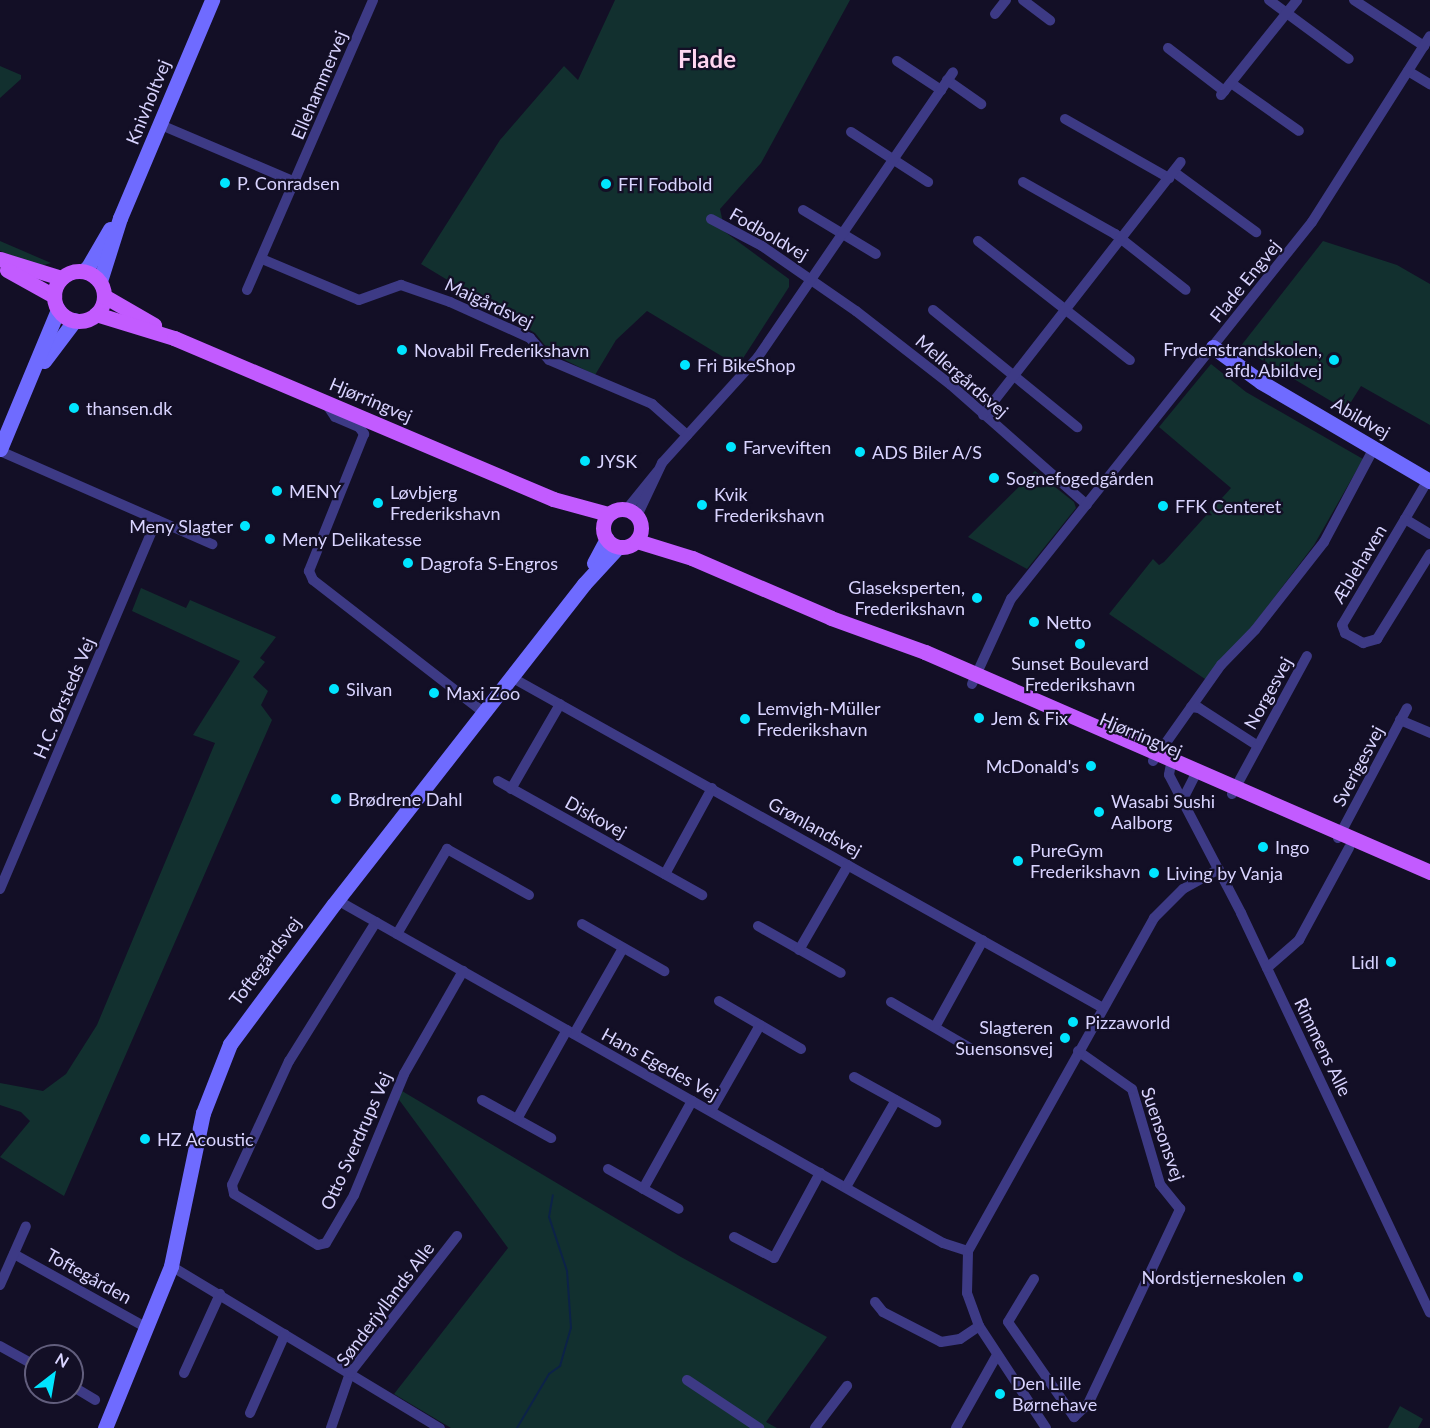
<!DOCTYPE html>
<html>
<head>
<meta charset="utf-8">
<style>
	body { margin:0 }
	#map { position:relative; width:1430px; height:1428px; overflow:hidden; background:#130f26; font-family:Lato,sans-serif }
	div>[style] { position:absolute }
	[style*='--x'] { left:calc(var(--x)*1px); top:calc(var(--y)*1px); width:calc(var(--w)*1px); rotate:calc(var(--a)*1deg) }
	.green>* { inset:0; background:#12302f }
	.stream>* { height:2px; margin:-1px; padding:0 1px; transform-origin:1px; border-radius:1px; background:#0c2248 }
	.street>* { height:10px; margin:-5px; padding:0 5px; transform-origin:5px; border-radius:5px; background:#3d3a85 }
	.secondary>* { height:15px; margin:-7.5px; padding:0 7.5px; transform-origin:7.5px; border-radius:7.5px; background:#6f6bff }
	.primary>* { height:15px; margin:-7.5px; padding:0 7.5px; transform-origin:7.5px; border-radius:7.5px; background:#c25bff }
	.primary>.ring { margin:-7.5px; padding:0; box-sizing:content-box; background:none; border:15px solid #c25bff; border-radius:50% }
	.dots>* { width:16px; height:16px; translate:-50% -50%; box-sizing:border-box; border:3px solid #130f26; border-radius:50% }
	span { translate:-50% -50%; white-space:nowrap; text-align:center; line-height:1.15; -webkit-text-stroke:4.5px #130f26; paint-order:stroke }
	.street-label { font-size:18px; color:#d9d4ff }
	.poi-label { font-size:18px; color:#d9d4ff }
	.left { translate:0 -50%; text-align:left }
	.right { translate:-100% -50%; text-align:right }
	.district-label { font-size:24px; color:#ffd6f0; font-weight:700 }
	.north { position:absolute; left:24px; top:1344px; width:60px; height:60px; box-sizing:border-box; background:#130f26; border:2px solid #625e7d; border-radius:50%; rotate:31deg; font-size:16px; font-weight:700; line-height:24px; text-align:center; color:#d9d4ff }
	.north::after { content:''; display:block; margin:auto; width:21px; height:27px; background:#00e5ff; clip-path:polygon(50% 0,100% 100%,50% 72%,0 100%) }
</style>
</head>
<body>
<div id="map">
	<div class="green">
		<i style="clip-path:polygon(615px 0,850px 0,761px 163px,720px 209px,725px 232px,789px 279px,789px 287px,738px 366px,647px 311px,616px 340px,595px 375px,551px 353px,535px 333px,421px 264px,500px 140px,564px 66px,578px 80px)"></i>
		<i style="clip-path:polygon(0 66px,21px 75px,21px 79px,0 98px)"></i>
		<i style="clip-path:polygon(0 241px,51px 263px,40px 266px,0 251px)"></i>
		<i style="clip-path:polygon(1323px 241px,1397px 265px,1430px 284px,1430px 425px,1361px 386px,1346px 410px,1240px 347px)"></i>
		<i style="clip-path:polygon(1211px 364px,1246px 392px,1363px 459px,1314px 545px,1251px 628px,1205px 679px,1109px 614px,1153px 559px,1159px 565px,1164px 562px,1231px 488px,1159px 427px)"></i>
		<i style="clip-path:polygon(1035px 471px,1074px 502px,1076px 508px,1027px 569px,968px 537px)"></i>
		<i style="clip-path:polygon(141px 588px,186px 608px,190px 600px,276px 637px,260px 658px,265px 662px,253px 677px,268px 691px,261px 705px,272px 720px,64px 1196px,0 1157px,30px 1121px,21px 1112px,0 1105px,0 1083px,43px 1091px,66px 1074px,97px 1025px,215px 743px,193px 735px,240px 661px,132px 611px)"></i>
		<i style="clip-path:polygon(402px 1091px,681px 1257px,827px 1337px,766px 1422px,777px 1428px,451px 1428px,394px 1394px,508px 1248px,397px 1097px)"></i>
		<i style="clip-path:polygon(1400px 1406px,1423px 1419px,1418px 1428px,1388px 1428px)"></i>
	</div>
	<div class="stream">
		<i style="--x:517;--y:1428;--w:63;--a:-59.3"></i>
		<i style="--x:549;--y:1374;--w:14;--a:-36"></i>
		<i style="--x:560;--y:1366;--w:40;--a:-74"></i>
		<i style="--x:571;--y:1328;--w:57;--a:-94"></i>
		<i style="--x:567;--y:1271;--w:57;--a:-108.4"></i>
		<i style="--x:549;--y:1217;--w:22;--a:-80"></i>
	</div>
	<div class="street">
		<i style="--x:1023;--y:0;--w:34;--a:37"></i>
		<i style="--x:1269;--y:0;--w:99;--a:36.4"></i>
		<i style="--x:1354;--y:0;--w:84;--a:33.3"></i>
		<i style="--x:995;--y:14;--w:18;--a:-52"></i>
		<i style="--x:1168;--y:48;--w:71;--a:37.5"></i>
		<i style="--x:897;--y:61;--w:53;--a:33.4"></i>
		<i style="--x:1408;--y:71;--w:26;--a:31"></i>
		<i style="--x:947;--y:80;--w:42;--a:35.2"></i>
		<i style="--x:1231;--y:83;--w:83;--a:35.2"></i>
		<i style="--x:1221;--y:95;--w:122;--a:-51.3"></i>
		<i style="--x:1065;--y:119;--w:120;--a:29.6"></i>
		<i style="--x:161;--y:125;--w:146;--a:23"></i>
		<i style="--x:851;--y:132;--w:92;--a:33"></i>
		<i style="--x:1174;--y:172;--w:102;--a:36.2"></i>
		<i style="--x:1023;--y:182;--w:106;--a:29.5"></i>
		<i style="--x:1115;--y:234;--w:90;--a:38.3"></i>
		<i style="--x:803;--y:210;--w:85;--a:31.1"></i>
		<i style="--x:711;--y:219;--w:58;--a:27.9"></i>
		<i style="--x:762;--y:246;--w:114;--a:34.7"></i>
		<i style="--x:856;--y:311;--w:120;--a:37.9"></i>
		<i style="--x:951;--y:385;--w:181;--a:41.4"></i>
		<i style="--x:978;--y:241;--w:193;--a:38.1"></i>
		<i style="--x:262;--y:259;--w:105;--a:22.9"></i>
		<i style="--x:359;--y:300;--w:45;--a:-19.7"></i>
		<i style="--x:401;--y:285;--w:52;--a:19.1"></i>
		<i style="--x:450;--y:302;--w:88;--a:24.2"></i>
		<i style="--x:530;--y:338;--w:29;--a:49"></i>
		<i style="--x:549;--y:360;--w:112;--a:23.1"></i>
		<i style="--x:652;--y:404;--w:47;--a:41.5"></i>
		<i style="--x:247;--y:290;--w:316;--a:-66.5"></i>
		<i style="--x:933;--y:310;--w:186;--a:39.1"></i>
		<i style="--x:325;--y:402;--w:18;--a:56"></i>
		<i style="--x:335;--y:417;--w:26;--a:23"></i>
		<i style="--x:359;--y:427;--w:9;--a:54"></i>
		<i style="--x:364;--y:434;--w:148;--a:111.9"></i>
		<i style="--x:309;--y:571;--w:10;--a:66"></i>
		<i style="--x:313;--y:580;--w:215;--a:37.8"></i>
		<i style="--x:983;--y:415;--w:321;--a:-52"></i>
		<i style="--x:0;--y:451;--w:232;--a:23.7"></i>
		<i style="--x:1428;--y:480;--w:45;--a:120.5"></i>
		<i style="--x:1405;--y:519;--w:29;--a:31"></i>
		<i style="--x:627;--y:509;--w:48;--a:-51"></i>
		<i style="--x:637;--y:516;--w:59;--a:-64.7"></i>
		<i style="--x:662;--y:463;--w:143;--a:-47.8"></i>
		<i style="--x:758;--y:357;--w:345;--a:-55.6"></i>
		<i style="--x:1405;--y:519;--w:123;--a:120.7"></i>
		<i style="--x:1342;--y:625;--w:9;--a:69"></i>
		<i style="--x:1345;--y:633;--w:21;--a:29"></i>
		<i style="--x:1363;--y:643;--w:15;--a:-16"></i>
		<i style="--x:1377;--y:639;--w:100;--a:-58.1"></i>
		<i style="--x:511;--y:677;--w:678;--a:29.21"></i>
		<i style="--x:972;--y:684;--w:94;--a:-65.4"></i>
		<i style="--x:1011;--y:599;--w:482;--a:-51.4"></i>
		<i style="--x:1312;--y:222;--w:220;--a:-57.6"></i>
		<i style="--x:1191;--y:707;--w:8;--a:7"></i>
		<i style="--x:1199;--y:708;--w:70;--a:32.8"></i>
		<i style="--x:1400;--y:720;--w:33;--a:23"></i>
		<i style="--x:1172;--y:759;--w:16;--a:101"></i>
		<i style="--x:1169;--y:775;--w:156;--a:62.4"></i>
		<i style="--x:1241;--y:913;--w:442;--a:64.7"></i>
		<i style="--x:1153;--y:761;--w:118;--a:-54.7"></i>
		<i style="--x:1221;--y:665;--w:49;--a:-45.8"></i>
		<i style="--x:1255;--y:630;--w:112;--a:-51.9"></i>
		<i style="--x:1324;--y:542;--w:106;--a:-62"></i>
		<i style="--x:498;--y:781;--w:234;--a:29.2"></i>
		<i style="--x:511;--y:789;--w:98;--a:-60"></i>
		<i style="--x:1232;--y:794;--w:157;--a:-61.5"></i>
		<i style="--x:1184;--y:797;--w:30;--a:-63"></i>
		<i style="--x:1338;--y:838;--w:147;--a:-62"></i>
		<i style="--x:665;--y:874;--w:98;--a:-61.3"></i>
		<i style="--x:0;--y:889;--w:401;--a:-67"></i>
		<i style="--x:337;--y:900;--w:696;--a:29.51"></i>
		<i style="--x:943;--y:1243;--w:26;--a:18"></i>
		<i style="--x:376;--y:922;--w:164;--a:122"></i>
		<i style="--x:289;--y:1061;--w:136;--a:114.7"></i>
		<i style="--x:232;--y:1185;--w:9;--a:77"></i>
		<i style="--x:234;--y:1194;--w:98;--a:31.3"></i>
		<i style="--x:318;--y:1245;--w:8;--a:-14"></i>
		<i style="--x:326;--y:1243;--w:56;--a:-59.7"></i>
		<i style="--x:354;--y:1195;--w:131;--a:-67.5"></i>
		<i style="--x:404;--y:1074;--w:119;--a:-60.2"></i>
		<i style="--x:582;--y:924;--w:95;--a:29.8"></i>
		<i style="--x:758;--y:926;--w:95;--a:29.5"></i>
		<i style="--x:397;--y:934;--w:99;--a:-59.5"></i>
		<i style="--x:447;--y:849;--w:94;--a:29.3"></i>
		<i style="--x:799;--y:950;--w:98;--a:-60"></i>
		<i style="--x:1267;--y:968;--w:43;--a:-41.2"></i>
		<i style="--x:1299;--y:940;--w:105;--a:-61.5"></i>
		<i style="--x:719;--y:1001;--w:95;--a:30.3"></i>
		<i style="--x:891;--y:1002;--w:97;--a:30.3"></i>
		<i style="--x:935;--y:1027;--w:99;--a:-61.1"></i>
		<i style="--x:574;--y:1034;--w:99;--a:-60.3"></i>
		<i style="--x:854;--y:1077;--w:94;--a:28.8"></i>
		<i style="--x:482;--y:1100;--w:79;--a:28.8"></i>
		<i style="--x:711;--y:1111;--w:99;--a:-60.3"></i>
		<i style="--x:517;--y:1119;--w:102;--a:-60.7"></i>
		<i style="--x:608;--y:1169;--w:81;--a:29.4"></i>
		<i style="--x:846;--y:1187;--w:100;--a:-60.1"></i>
		<i style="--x:643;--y:1189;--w:101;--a:-60.9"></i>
		<i style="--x:734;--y:1237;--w:45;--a:27.7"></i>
		<i style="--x:774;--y:1258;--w:97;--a:-61.6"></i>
		<i style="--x:14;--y:1254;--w:152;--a:29.1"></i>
		<i style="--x:171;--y:1266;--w:314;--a:31.1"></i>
		<i style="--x:1034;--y:1279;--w:50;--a:121.2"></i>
		<i style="--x:1008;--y:1322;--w:116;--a:55.2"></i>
		<i style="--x:1074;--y:1417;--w:19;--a:-43"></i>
		<i style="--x:1088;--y:1404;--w:216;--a:-64.7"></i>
		<i style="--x:1180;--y:1209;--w:32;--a:-129"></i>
		<i style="--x:1160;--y:1184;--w:99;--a:-106.4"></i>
		<i style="--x:1132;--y:1089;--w:66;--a:-144.9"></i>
		<i style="--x:0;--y:1285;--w:64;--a:-66.2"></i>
		<i style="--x:875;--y:1302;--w:13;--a:51"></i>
		<i style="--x:883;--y:1312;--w:65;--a:27.3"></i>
		<i style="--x:941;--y:1342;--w:19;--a:-9"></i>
		<i style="--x:960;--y:1339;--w:23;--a:-34"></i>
		<i style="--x:0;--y:1346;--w:41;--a:29.1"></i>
		<i style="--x:184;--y:1373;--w:87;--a:-65.5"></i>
		<i style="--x:687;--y:1380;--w:87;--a:33.7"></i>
		<i style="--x:72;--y:1386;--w:27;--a:31"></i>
		<i style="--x:250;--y:1413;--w:86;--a:-66.1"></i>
		<i style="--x:331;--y:1428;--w:58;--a:-70.9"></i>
		<i style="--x:350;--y:1373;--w:174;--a:-52"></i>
		<i style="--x:815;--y:1428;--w:53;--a:-52.7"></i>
		<i style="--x:956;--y:1428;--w:84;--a:-60.7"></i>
		<i style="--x:1046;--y:1428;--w:122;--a:-123.3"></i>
		<i style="--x:979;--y:1326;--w:35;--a:-110"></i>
		<i style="--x:967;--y:1293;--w:42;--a:-88.6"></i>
		<i style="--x:968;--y:1251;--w:381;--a:-60.8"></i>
		<i style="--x:1154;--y:918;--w:41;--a:-45"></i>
		<i style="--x:1183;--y:889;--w:41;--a:-29.1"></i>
	</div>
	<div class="secondary">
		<i style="--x:83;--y:271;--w:6;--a:-39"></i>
		<i style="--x:88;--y:267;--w:44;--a:-59.9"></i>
		<i style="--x:100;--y:281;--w:66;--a:-72.4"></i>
		<i style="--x:120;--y:218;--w:237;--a:-67.1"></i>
		<i style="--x:1213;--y:347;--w:59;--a:36.1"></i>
		<i style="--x:1261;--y:382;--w:196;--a:30.4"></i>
		<i style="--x:44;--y:361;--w:51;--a:-52.9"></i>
		<i style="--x:0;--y:449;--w:151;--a:-67.4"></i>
		<i style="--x:594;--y:563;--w:27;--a:-62"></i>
		<i style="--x:105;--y:1428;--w:175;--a:-67.8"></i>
		<i style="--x:171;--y:1266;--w:156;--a:-78.2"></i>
		<i style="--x:203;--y:1113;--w:74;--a:-68.6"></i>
		<i style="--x:230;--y:1044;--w:174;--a:-53.4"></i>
		<i style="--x:334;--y:904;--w:406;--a:-52"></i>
		<i style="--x:584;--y:584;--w:50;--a:-47.4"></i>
	</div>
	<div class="primary">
		<i style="--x:0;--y:259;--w:64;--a:17.3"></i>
		<i style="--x:7;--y:270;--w:54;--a:29"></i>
		<i class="ring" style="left:54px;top:271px;width:35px;height:35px"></i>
		<i style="--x:104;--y:296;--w:58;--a:30.1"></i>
		<i style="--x:96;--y:314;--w:82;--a:17.1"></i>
		<i style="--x:174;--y:338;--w:412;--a:23"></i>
		<i style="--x:553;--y:499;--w:57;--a:15.3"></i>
		<i class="ring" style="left:603px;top:509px;width:23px;height:23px"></i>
		<i style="--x:637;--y:541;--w:58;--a:17.2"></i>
		<i style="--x:692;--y:558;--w:151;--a:23.3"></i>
		<i style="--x:831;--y:618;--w:100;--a:19.9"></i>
		<i style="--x:925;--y:652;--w:551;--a:23.54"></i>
	</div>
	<div class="dots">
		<i style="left:225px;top:183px;background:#00e5ff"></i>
		<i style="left:606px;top:184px;background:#00e5ff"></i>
		<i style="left:402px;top:350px;background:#00e5ff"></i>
		<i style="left:1334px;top:360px;background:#00e5ff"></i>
		<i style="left:685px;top:365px;background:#00e5ff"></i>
		<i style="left:74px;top:408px;background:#00e5ff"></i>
		<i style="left:731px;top:447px;background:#00e5ff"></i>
		<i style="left:860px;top:452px;background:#00e5ff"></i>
		<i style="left:585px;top:461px;background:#00e5ff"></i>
		<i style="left:994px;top:478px;background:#00e5ff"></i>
		<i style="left:277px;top:491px;background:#00e5ff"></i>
		<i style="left:378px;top:503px;background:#00e5ff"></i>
		<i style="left:702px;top:505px;background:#00e5ff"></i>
		<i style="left:1163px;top:506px;background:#00e5ff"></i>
		<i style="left:245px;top:526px;background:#00e5ff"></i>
		<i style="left:270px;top:539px;background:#00e5ff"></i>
		<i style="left:408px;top:563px;background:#00e5ff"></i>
		<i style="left:977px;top:598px;background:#00e5ff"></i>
		<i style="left:1034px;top:622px;background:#00e5ff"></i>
		<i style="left:1080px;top:644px;background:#00e5ff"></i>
		<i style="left:334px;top:689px;background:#00e5ff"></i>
		<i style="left:434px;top:693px;background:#00e5ff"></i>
		<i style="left:979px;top:718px;background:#00e5ff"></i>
		<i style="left:745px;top:719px;background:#00e5ff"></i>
		<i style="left:1091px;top:766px;background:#00e5ff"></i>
		<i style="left:336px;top:799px;background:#00e5ff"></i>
		<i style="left:1099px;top:812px;background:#00e5ff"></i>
		<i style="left:1263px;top:847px;background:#00e5ff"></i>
		<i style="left:1018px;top:861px;background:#00e5ff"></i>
		<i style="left:1154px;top:873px;background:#00e5ff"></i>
		<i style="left:1391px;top:962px;background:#00e5ff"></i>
		<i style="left:1073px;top:1022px;background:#00e5ff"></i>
		<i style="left:1065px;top:1038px;background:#00e5ff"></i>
		<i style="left:145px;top:1139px;background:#00e5ff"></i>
		<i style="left:1298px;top:1277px;background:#00e5ff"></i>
		<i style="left:1000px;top:1394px;background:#00e5ff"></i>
	</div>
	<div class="street-label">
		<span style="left:319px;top:85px;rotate:-67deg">Ellehammervej</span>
		<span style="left:148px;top:102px;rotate:-68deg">Knivholtvej</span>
		<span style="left:769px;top:234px;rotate:30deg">Fodboldvej</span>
		<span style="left:1245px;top:281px;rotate:-51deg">Flade Engvej</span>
		<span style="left:489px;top:303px;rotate:25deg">Maigårdsvej</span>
		<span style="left:962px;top:376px;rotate:41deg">Mellergårdsvej</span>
		<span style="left:371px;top:400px;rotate:23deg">Hjørringvej</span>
		<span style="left:1361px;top:418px;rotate:30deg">Abildvej</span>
		<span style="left:1359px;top:564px;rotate:-59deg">Æblehaven</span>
		<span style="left:1268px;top:693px;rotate:-61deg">Norgesvej</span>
		<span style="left:64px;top:698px;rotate:-67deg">H.C. Ørsteds Vej</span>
		<span style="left:1141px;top:735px;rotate:23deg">Hjørringvej</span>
		<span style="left:1358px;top:766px;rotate:-62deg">Sverigesvej</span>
		<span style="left:596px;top:817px;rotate:29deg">Diskovej</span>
		<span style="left:815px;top:827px;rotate:29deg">Grønlandsvej</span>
		<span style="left:265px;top:961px;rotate:-53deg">Toftegårdsvej</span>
		<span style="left:1323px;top:1047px;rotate:64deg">Rimmens Alle</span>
		<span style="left:660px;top:1064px;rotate:29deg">Hans Egedes Vej</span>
		<span style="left:1163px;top:1134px;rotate:71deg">Suensonsvej</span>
		<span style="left:356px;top:1141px;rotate:-66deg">Otto Sverdrups Vej</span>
		<span style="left:89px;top:1276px;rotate:29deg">Toftegården</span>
		<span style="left:385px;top:1304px;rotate:-53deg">Sønderjyllands Alle</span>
	</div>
	<div class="poi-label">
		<span class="left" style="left:237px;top:183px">P. Conradsen</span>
		<span class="left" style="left:618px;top:184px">FFI Fodbold</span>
		<span class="left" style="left:414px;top:350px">Novabil Frederikshavn</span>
		<span class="right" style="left:1322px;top:360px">Frydenstrandskolen,<br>afd. Abildvej</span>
		<span class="left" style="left:697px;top:365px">Fri BikeShop</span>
		<span class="left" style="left:86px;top:408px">thansen.dk</span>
		<span class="left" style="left:743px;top:447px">Farveviften</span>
		<span class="left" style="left:872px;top:452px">ADS Biler A/S</span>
		<span class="left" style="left:597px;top:461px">JYSK</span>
		<span class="left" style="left:1006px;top:478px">Sognefogedgården</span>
		<span class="left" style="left:289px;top:491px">MENY</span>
		<span class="left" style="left:390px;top:503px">Løvbjerg<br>Frederikshavn</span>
		<span class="left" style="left:714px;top:505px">Kvik<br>Frederikshavn</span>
		<span class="left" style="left:1175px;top:506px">FFK Centeret</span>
		<span class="right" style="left:233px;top:526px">Meny Slagter</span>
		<span class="left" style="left:282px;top:539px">Meny Delikatesse</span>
		<span class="left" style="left:420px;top:563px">Dagrofa S-Engros</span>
		<span class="right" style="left:965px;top:598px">Glaseksperten,<br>Frederikshavn</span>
		<span class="left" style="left:1046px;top:622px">Netto</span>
		<span style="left:1080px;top:674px">Sunset Boulevard<br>Frederikshavn</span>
		<span class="left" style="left:346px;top:689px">Silvan</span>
		<span class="left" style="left:446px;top:693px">Maxi Zoo</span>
		<span class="left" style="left:757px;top:719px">Lemvigh-Müller<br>Frederikshavn</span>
		<span class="left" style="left:991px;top:718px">Jem &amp; Fix</span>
		<span class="right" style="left:1079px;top:766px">McDonald's</span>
		<span class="left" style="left:348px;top:799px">Brødrene Dahl</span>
		<span class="left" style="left:1111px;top:812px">Wasabi Sushi<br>Aalborg</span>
		<span class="left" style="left:1275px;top:847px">Ingo</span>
		<span class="left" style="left:1030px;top:861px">PureGym<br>Frederikshavn</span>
		<span class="left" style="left:1166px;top:873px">Living by Vanja</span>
		<span class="right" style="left:1379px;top:962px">Lidl</span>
		<span class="left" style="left:1085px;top:1022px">Pizzaworld</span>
		<span class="right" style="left:1053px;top:1038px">Slagteren<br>Suensonsvej</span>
		<span class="left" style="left:157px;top:1139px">HZ Acoustic</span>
		<span class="right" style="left:1286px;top:1277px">Nordstjerneskolen</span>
		<span class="left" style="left:1012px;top:1394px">Den Lille<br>Børnehave</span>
	</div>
	<div class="district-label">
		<span style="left:707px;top:59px">Flade</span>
	</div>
	<div class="north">N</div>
</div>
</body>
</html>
